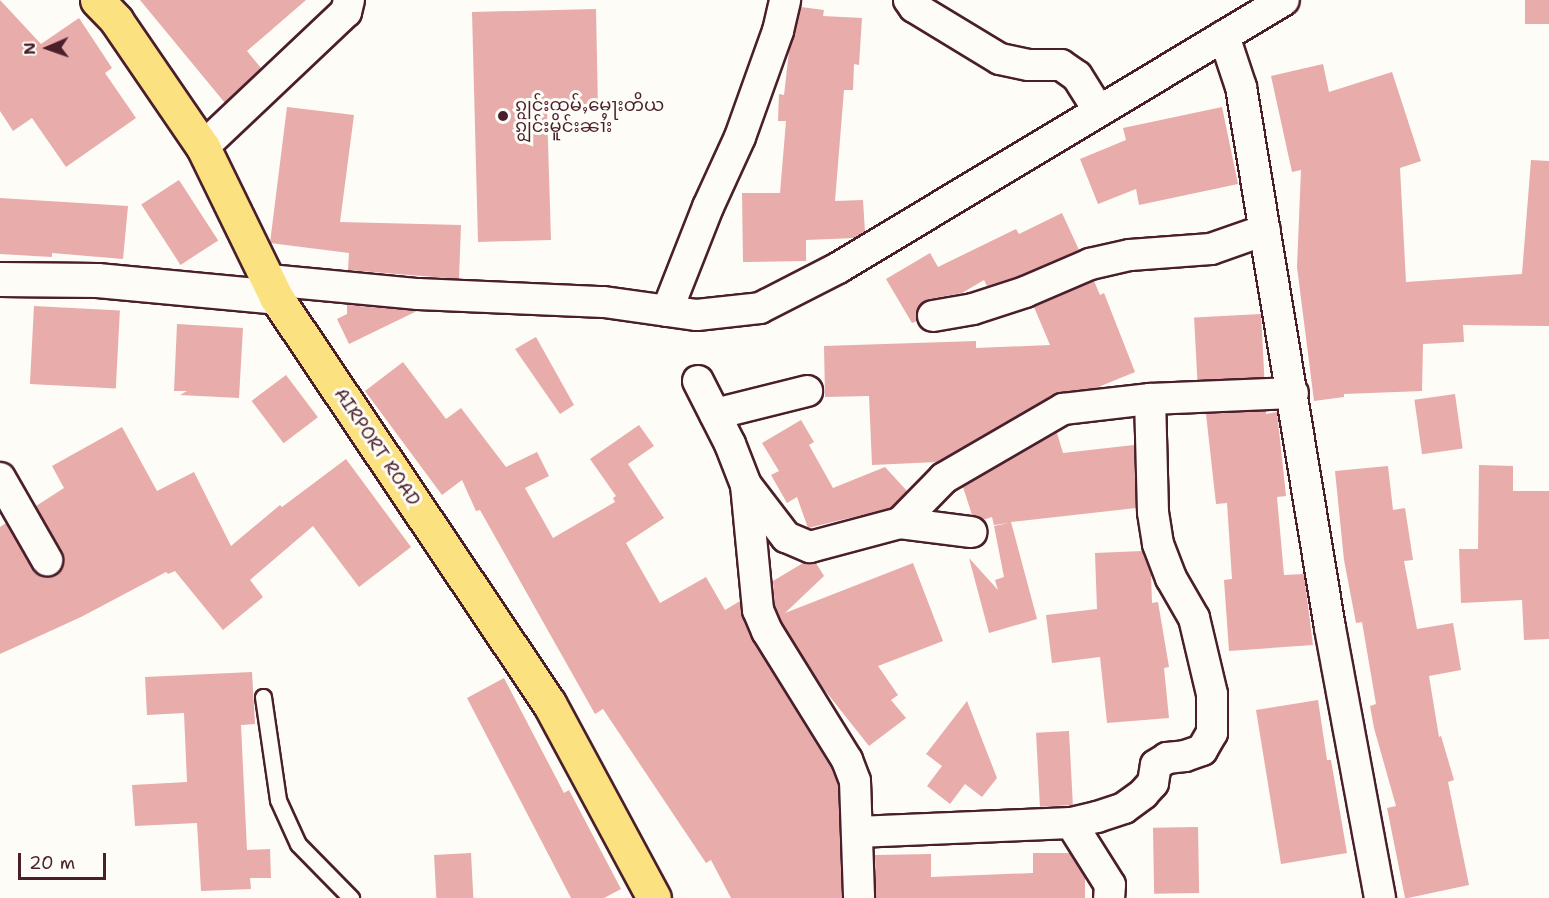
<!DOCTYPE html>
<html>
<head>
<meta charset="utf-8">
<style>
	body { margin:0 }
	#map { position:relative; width:1549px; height:898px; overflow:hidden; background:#fdfcf7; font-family:"Shantell Sans","Noto Sans Myanmar",sans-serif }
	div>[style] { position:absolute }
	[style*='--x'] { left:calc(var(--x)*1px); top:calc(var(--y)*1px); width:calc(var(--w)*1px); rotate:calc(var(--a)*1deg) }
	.building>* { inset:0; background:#e8acaa; transform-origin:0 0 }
	.roads { filter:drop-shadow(2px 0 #4a1f2b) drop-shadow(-2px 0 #4a1f2b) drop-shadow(0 2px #4a1f2b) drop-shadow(0 -2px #4a1f2b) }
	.service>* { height:15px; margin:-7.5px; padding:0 7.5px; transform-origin:7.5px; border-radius:7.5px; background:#fdfcf7 }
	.minor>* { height:30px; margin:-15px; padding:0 15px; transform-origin:15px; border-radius:15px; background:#fdfcf7 }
	.tertiary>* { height:33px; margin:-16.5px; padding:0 16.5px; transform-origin:16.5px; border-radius:16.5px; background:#fdfcf7 }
	.trunk>* { height:33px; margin:-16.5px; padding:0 16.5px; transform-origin:16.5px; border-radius:16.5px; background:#fbe180 }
	.dots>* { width:16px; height:16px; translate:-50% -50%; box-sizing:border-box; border:3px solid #fdfcf7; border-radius:50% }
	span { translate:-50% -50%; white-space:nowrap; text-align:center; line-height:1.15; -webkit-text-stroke:6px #fdfcf7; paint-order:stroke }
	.poi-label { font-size:18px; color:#4a1f2b }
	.left { translate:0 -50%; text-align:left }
	.street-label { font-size:18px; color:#4a1f2b }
	.north { position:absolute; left:18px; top:18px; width:60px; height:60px; -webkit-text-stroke:4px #fdfcf7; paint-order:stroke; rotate:268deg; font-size:16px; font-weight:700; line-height:24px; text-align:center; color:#4a1f2b }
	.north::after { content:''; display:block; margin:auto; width:21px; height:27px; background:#4a1f2b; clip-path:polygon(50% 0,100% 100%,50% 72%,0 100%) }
	.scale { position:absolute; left:18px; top:853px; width:88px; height:27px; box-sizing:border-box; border:3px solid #4a1f2b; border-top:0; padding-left:8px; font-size:18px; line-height:21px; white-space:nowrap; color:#4a1f2b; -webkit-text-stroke:4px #fdfcf7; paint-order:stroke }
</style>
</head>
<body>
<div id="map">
	<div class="building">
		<i style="clip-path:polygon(0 0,41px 44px,79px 18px,112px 68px,105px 73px,136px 118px,66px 167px,32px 118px,13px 131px,0 111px)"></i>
		<i style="clip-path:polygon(140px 0,306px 0,247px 51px,261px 68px,225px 103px)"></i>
		<i style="left:1525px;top:0;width:24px;height:24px"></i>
		<i style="clip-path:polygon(801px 7px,824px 10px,823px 16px,862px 18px,859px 65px,854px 64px,853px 90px,844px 90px,835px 201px,863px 200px,865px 232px,855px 238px,806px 240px,806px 261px,743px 262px,742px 193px,780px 193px,786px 121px,778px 121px,779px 94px,784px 95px,789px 51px)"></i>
		<i style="clip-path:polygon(596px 9px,598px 109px,547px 110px,551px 240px,478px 242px,472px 12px)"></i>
		<i style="clip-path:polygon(1323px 64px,1329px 92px,1392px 72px,1421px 161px,1400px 168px,1406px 282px,1522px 274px,1531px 160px,1549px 161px,1549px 326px,1463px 325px,1464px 342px,1423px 344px,1422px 391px,1344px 394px,1344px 397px,1314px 401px,1297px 267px,1301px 170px,1292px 172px,1271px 76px)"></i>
		<i style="clip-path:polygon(287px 107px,354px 115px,340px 222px,461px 225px,459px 279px,348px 270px,349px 253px,270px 243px)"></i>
		<i style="clip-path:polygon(1222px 107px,1238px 184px,1139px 205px,1136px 189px,1098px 204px,1080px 159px,1126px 140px,1123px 128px)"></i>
		<i style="left:179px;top:180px;width:72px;height:45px;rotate:57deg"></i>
		<i style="clip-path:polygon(0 198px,128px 206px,123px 259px,52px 253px,52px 257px,0 254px)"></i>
		<i style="clip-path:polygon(1062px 213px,1079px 250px,1019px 276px,987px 286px,984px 280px,962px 293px,929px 299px,922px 303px,917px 311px,917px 321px,912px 323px,886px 279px,930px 253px,938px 267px,1016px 229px,1019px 234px)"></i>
		<i style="clip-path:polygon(1094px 281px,1100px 295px,1104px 293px,1135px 372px,1096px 388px,1055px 394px,937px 462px,872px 465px,869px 396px,825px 397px,824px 346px,976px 341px,976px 348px,1050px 345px,1034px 307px)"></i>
		<i style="clip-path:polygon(347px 305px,416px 311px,417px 311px,349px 344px,337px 319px,347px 314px)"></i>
		<i style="left:34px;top:306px;width:86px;height:78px;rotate:3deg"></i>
		<i style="left:1261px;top:314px;width:63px;height:67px;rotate:87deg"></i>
		<i style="clip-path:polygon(177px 324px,243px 328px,239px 398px,180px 395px,187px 391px,174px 391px)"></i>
		<i style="clip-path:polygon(536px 337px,574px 405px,560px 414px,515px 349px)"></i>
		<i style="clip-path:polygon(403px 362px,446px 419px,461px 408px,506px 467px,537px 452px,549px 476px,525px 488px,553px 538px,615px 502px,613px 498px,616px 496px,590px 459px,639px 425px,654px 446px,628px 464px,664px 518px,626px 543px,660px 603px,706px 577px,725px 610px,740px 601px,742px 617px,752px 640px,831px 768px,838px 784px,842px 898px,731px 898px,711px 860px,706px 863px,603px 709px,595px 714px,480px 510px,476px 511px,462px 480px,442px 495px,365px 391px)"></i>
		<i style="left:286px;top:375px;width:53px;height:43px;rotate:53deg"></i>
		<i style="left:1455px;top:394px;width:55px;height:41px;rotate:82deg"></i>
		<i style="clip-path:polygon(1266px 411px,1266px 414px,1277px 412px,1286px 496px,1277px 497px,1284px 575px,1304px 574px,1313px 645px,1229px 651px,1224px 580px,1232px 579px,1227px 503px,1216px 504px,1206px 414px)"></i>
		<i style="clip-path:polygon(801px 420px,814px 442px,809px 445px,833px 488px,885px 467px,907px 491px,891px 508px,808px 528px,797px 497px,787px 503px,771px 475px,779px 471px,762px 443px)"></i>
		<i style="clip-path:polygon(122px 427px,157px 491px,194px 472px,231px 546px,280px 505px,282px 507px,346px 459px,411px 547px,359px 587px,313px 526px,250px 580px,263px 597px,223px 630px,175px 571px,168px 574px,166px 572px,81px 617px,0 654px,0 527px,6px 523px,38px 575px,46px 577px,56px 575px,62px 568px,62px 552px,36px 506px,64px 488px,52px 466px)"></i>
		<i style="clip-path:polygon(1057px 433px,1063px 453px,1134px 445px,1136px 508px,1011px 522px,1037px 619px,989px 633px,969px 558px,998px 590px,995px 580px,1004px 577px,994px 526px,1009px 523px,994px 525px,992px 517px,983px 520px,972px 515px,963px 487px)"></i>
		<i style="clip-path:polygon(1479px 465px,1513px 466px,1513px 491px,1549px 491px,1549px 639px,1524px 640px,1522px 600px,1461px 603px,1459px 549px,1478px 549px)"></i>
		<i style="clip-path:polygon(1388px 466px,1393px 510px,1405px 508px,1413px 560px,1404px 561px,1417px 629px,1453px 623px,1461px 670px,1429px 676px,1439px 737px,1441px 736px,1454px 780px,1448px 782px,1469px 885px,1408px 898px,1405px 898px,1387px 808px,1396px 806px,1374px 728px,1370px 706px,1376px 704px,1362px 622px,1356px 623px,1344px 560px,1335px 471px)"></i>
		<i style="clip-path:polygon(1142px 551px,1151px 574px,1152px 603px,1158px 602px,1169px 667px,1164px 668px,1169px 718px,1107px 723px,1100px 657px,1052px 663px,1046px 615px,1097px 609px,1095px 553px)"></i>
		<i style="clip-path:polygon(803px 563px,816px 563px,824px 576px,785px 613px,913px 563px,943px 641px,878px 666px,898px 695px,891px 700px,906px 718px,869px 746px,823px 688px,782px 623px,775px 606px,773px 581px)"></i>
		<i style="clip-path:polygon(252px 672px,255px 724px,241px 725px,247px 850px,270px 849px,271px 878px,250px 878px,251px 889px,201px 891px,197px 823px,135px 826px,132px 785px,187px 782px,184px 713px,147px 715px,145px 677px)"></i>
		<i style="clip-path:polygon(504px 678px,564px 793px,569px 790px,621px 889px,604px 898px,571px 898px,467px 698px)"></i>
		<i style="clip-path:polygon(1318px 700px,1327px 760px,1331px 760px,1347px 853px,1281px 864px,1256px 710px)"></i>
		<i style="clip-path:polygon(967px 701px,997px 778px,982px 797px,965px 784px,950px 804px,927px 786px,942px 766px,926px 754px)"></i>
		<i style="left:1069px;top:731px;width:74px;height:33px;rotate:87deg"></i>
		<i style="left:1198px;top:827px;width:66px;height:45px;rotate:89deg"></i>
		<i style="left:471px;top:853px;width:45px;height:37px;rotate:87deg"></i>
		<i style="clip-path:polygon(1033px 853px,1070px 853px,1085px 878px,1085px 898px,876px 898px,875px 855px,931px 854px,931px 877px,1033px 873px)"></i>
	</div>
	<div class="roads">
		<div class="service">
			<i style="--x:263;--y:697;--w:104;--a:81.7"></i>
			<i style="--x:278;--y:800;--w:48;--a:65.6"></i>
			<i style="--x:298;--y:844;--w:76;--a:45.5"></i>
		</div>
		<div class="minor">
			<i style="--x:909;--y:0;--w:9;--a:54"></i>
			<i style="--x:914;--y:7;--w:100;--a:31.2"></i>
			<i style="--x:1000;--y:59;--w:29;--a:12"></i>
			<i style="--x:1028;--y:65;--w:33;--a:0"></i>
			<i style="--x:1061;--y:65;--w:19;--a:35"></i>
			<i style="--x:1077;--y:76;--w:40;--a:58"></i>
			<i style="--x:1224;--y:36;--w:54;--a:71.6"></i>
			<i style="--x:1241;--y:87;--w:548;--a:80.66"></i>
			<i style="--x:1330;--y:628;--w:275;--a:79.5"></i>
			<i style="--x:203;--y:147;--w:197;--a:-43.4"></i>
			<i style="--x:346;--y:12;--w:12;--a:-76"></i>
			<i style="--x:269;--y:280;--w:150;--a:5.4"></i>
			<i style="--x:418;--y:294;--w:186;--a:2.5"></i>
			<i style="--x:604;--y:302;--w:94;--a:8"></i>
			<i style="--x:697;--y:315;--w:63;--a:-6.3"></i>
			<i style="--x:760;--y:308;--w:88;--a:-27.1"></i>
			<i style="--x:838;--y:268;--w:520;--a:-31"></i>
			<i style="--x:667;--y:311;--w:112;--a:-68.5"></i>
			<i style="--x:708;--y:207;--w:77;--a:-65.4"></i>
			<i style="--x:740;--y:137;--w:113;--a:-70.3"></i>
			<i style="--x:778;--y:31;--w:32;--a:-77"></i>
			<i style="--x:933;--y:316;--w:41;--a:-9.9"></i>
			<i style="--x:973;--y:309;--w:55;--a:-18.1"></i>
			<i style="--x:1025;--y:292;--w:71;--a:-23.3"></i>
			<i style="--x:1090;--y:264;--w:41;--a:-12.7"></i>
			<i style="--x:1130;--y:255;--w:81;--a:-4.2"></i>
			<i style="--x:1211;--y:249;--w:57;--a:-19.4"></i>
			<i style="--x:698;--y:381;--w:71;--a:63.1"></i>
			<i style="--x:730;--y:444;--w:44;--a:68.7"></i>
			<i style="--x:746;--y:485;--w:126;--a:84.5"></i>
			<i style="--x:758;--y:610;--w:23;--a:67"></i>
			<i style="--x:767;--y:631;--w:152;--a:58.2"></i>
			<i style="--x:847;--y:760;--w:22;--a:69"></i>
			<i style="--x:855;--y:781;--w:117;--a:88"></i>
			<i style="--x:715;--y:414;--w:95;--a:-14"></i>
			<i style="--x:0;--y:478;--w:95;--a:60.2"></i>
			<i style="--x:746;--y:485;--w:66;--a:52.4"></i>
			<i style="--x:786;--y:537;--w:26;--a:23"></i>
			<i style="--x:810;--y:547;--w:93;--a:-14.9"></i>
			<i style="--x:900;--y:523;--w:72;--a:7.2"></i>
			<i style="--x:900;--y:523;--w:63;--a:-45.6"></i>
			<i style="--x:944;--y:478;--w:138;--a:-30.1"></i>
			<i style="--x:1063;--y:409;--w:88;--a:-6.6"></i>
			<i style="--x:1150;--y:399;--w:143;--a:-2.4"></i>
			<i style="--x:1071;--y:823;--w:73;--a:57.8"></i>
			<i style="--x:1110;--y:885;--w:13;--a:94"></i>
			<i style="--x:857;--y:832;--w:214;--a:-2.4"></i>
			<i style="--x:1071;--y:823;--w:27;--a:-13"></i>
			<i style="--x:1097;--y:817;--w:28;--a:-18"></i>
			<i style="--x:1124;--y:808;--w:24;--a:-36"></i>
			<i style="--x:1143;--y:794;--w:15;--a:-48"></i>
			<i style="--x:1153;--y:783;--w:18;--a:-81"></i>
			<i style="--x:1156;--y:765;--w:13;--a:-32"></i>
			<i style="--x:1167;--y:758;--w:18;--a:-6"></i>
			<i style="--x:1185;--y:756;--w:18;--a:-19"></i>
			<i style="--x:1202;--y:750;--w:20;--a:-60"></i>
			<i style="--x:1212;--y:733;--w:39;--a:-90"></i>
			<i style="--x:1212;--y:694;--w:78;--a:-103.3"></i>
			<i style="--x:1194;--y:618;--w:46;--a:-119.9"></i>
			<i style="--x:1171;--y:578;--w:36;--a:-111"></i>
			<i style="--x:1158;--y:544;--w:32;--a:-99"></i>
			<i style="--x:1153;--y:512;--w:113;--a:-91.5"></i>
		</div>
		<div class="tertiary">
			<i style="--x:0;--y:279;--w:97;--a:0.6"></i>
			<i style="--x:97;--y:280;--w:180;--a:5.4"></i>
		</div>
		<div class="trunk">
			<i style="--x:97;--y:0;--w:28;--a:46"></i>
			<i style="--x:116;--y:20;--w:154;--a:55.6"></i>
			<i style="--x:203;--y:147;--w:167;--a:64"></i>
			<i style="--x:276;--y:297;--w:489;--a:56.1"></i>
			<i style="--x:549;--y:703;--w:221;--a:61.7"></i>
		</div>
	</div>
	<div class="dots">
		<i style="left:503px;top:116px;background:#4a1f2b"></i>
	</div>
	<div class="poi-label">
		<span class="left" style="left:515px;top:116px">ၵျွင်းထမ်ႇမေႃးတိယ<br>ၵျွင်းမိူင်းၼၢႆး</span>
	</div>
	<div class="street-label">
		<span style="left:377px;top:447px;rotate:56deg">AIRPORT ROAD</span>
	</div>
	<div class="north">N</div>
	<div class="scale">20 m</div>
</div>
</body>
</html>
